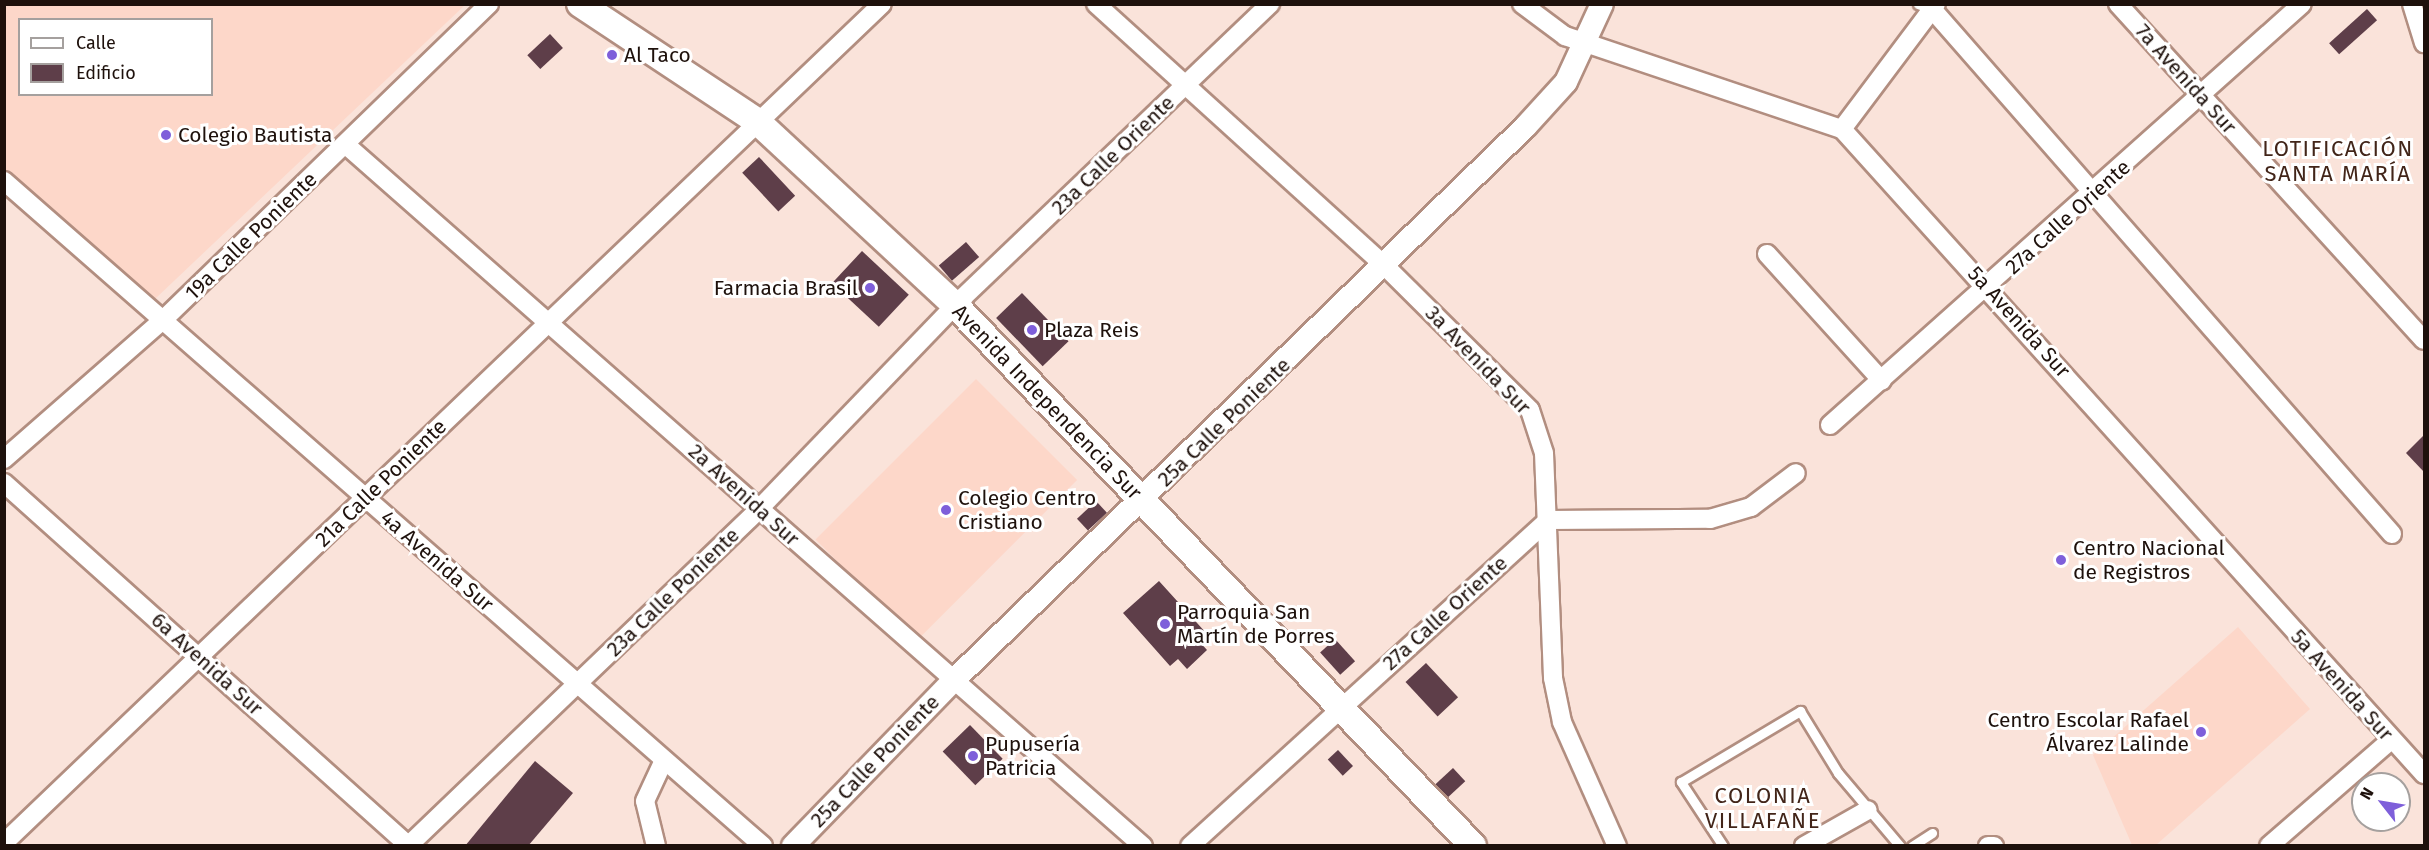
<!DOCTYPE html>
<html>
<head>
<meta charset="utf-8">
<style>
	body { margin:0 }
	#map { position:relative; width:2429px; height:850px; overflow:hidden; background:#fae3da; font-family:"Fira Sans",sans-serif }
	div>[style] { position:absolute }
	[style*='--x'] { left:calc(var(--x)*1px); top:calc(var(--y)*1px); width:calc(var(--w)*1px); rotate:calc(var(--a)*1deg) }
	.built>* { inset:0; background:#fdd7c9; transform-origin:0 0 }
	.building>* { inset:0; background:#5e3e49; transform-origin:0 0 }
	.roads { filter:drop-shadow(2px 0 #b28e80) drop-shadow(-2px 0 #b28e80) drop-shadow(0 2px #b28e80) drop-shadow(0 -2px #b28e80) }
	.service>* { height:9px; margin:-4.5px; padding:0 4.5px; transform-origin:4.5px; border-radius:4.5px; background:#fff }
	.minor>* { height:18px; margin:-9px; padding:0 9px; transform-origin:9px; border-radius:9px; background:#fff }
	.tertiary>* { height:22px; margin:-11px; padding:0 11px; transform-origin:11px; border-radius:11px; background:#fff }
	.secondary>* { height:26px; margin:-13px; padding:0 13px; transform-origin:13px; border-radius:13px; background:#fff }
	.dots>* { width:16px; height:16px; translate:-50% -50%; box-sizing:border-box; border:3px solid #fff; border-radius:50% }
	span { translate:-50% -50%; white-space:nowrap; text-align:center; line-height:1.15; -webkit-text-stroke:6px #fff; paint-order:stroke }
	.poi-label { font-size:21px; color:#1e110c }
	.left { translate:0 -50%; text-align:left }
	.right { translate:-100% -50%; text-align:right }
	.street-label { font-size:21px; color:#1e110c }
	.neighbourhood-label { font-size:22px; color:#422519; letter-spacing:1.5px }
	.frame { position:absolute; inset:0; border:6px solid #1e110c; pointer-events:none }
	.legend { position:absolute; left:18px; top:18px; width:195px; height:78px; box-sizing:border-box; background:#fff; border:2px solid #a5a09e; margin:0; padding:8px 10px; list-style:none; font-size:18px; color:#1e110c }
	.legend li { display:flex; align-items:center; gap:12px; height:30px }
	.legend b { width:30px; border:2px solid #a5a09e }
	.north { position:absolute; left:2351px; top:772px; width:60px; height:60px; box-sizing:border-box; background:#fff; border:2px solid #a5a09e; border-radius:50%; rotate:301deg; font-size:16px; font-weight:700; line-height:24px; text-align:center; color:#1e110c }
	.north::after { content:''; display:block; margin:auto; width:21px; height:27px; background:#7e5fda; clip-path:polygon(50% 0,100% 100%,50% 72%,0 100%) }
</style>
</head>
<body>
<div id="map">
	<div class="built">
		<i style="clip-path:polygon(evenodd,5px 5px,465px 5px,156px 298px,148px 298px,5px 175px,5px 5px,20px 20px,212px 20px,212px 94px,20px 94px,20px 20px)"></i>
		<i style="left:976px;top:379px;width:143px;height:227px;rotate:45deg"></i>
		<i style="clip-path:polygon(2238px 627px,2310px 709px,2156px 845px,2132px 845px,2093px 755px)"></i>
	</div>
	<div class="building">
		<i style="left:2367px;top:9px;width:15px;height:51px;rotate:48deg"></i>
		<i style="left:550px;top:34px;width:19px;height:31px;rotate:47deg"></i>
		<i style="left:759px;top:157px;width:53px;height:23px;rotate:47deg"></i>
		<i style="left:966px;top:242px;width:20px;height:36px;rotate:49deg"></i>
		<i style="left:862px;top:251px;width:64px;height:44px;rotate:43deg"></i>
		<i style="left:1022px;top:293px;width:67px;height:36px;rotate:46deg"></i>
		<i style="clip-path:polygon(2424px 435px,2424px 472px,2406px 453px)"></i>
		<i style="left:1096px;top:501px;width:16px;height:26px;rotate:47deg"></i>
		<i style="clip-path:polygon(1159px 581px,1207px 634px,1199px 641px,1207px 650px,1187px 669px,1178px 659px,1170px 666px,1123px 613px)"></i>
		<i style="left:1335px;top:639px;width:30px;height:20px;rotate:48deg"></i>
		<i style="left:1426px;top:663px;width:47px;height:28px;rotate:47deg"></i>
		<i style="left:970px;top:725px;width:47px;height:38px;rotate:46deg"></i>
		<i style="left:1338px;top:750px;width:22px;height:14px;rotate:47deg"></i>
		<i style="clip-path:polygon(535px 761px,573px 793px,528px 846px,465px 846px)"></i>
		<i style="left:1453px;top:768px;width:18px;height:24px;rotate:47deg"></i>
	</div>
	<div class="roads">
		<div class="service">
			<i style="--x:1918;--y:4;--w:15;--a:20"></i>
			<i style="--x:1723;--y:846;--w:77;--a:-123.3"></i>
			<i style="--x:1681;--y:782;--w:139;--a:-30.8"></i>
			<i style="--x:1800;--y:711;--w:73;--a:58.5"></i>
			<i style="--x:1838;--y:773;--w:96;--a:49.7"></i>
			<i style="--x:1912;--y:846;--w:24;--a:-33"></i>
		</div>
		<div class="minor">
			<i style="--x:1096;--y:4;--w:390;--a:42.2"></i>
			<i style="--x:1385;--y:266;--w:204;--a:44.8"></i>
			<i style="--x:1530;--y:410;--w:45;--a:72"></i>
			<i style="--x:1544;--y:453;--w:225;--a:87.7"></i>
			<i style="--x:1553;--y:678;--w:45;--a:78.4"></i>
			<i style="--x:1562;--y:722;--w:136;--a:66.1"></i>
			<i style="--x:1522;--y:4;--w:54;--a:36.7"></i>
			<i style="--x:1565;--y:36;--w:292;--a:18.6"></i>
			<i style="--x:1842;--y:129;--w:869;--a:47.94"></i>
			<i style="--x:2118;--y:4;--w:454;--a:47.7"></i>
			<i style="--x:2412;--y:4;--w:41;--a:72.9"></i>
			<i style="--x:1932;--y:9;--w:698;--a:48.78"></i>
			<i style="--x:1842;--y:129;--w:156;--a:-53.1"></i>
			<i style="--x:345;--y:144;--w:1063;--a:41.34"></i>
			<i style="--x:4;--y:181;--w:1009;--a:41.22"></i>
			<i style="--x:1767;--y:254;--w:171;--a:47.8"></i>
			<i style="--x:1830;--y:425;--w:632;--a:-41.73"></i>
			<i style="--x:4;--y:459;--w:211;--a:-41.2"></i>
			<i style="--x:163;--y:320;--w:454;--a:-44.1"></i>
			<i style="--x:4;--y:483;--w:544;--a:41.87"></i>
			<i style="--x:4;--y:843;--w:1214;--a:-43.7"></i>
			<i style="--x:408;--y:846;--w:485;--a:-43.8"></i>
			<i style="--x:758;--y:510;--w:284;--a:-46.1"></i>
			<i style="--x:955;--y:305;--w:436;--a:-43.7"></i>
			<i style="--x:656;--y:846;--w:46;--a:-103.7"></i>
			<i style="--x:645;--y:801;--w:45;--a:-65.1"></i>
			<i style="--x:1190;--y:846;--w:484;--a:-42.3"></i>
			<i style="--x:1548;--y:520;--w:162;--a:-0.4"></i>
			<i style="--x:1710;--y:519;--w:43;--a:-16.3"></i>
			<i style="--x:1751;--y:507;--w:56;--a:-37.1"></i>
			<i style="--x:1804;--y:846;--w:73;--a:-29.4"></i>
			<i style="--x:1988;--y:846;--w:6;--a:0"></i>
			<i style="--x:2269;--y:846;--w:162;--a:-41"></i>
		</div>
		<div class="tertiary">
			<i style="--x:793;--y:846;--w:231;--a:-45.9"></i>
			<i style="--x:954;--y:680;--w:796;--a:-44.08"></i>
			<i style="--x:1526;--y:126;--w:59;--a:-47.7"></i>
			<i style="--x:1566;--y:82;--w:86;--a:-65.2"></i>
		</div>
		<div class="secondary">
			<i style="--x:580;--y:4;--w:214;--a:33.5"></i>
			<i style="--x:758;--y:122;--w:269;--a:42.9"></i>
			<i style="--x:955;--y:305;--w:749;--a:46.24"></i>
		</div>
	</div>
	<div class="dots">
		<i style="left:612px;top:55px;background:#7e5fda"></i>
		<i style="left:166px;top:135px;background:#7e5fda"></i>
		<i style="left:870px;top:288px;background:#7e5fda"></i>
		<i style="left:1032px;top:330px;background:#7e5fda"></i>
		<i style="left:946px;top:510px;background:#7e5fda"></i>
		<i style="left:2061px;top:560px;background:#7e5fda"></i>
		<i style="left:1165px;top:624px;background:#7e5fda"></i>
		<i style="left:2201px;top:732px;background:#7e5fda"></i>
		<i style="left:973px;top:756px;background:#7e5fda"></i>
	</div>
	<div class="poi-label">
		<span class="left" style="left:624px;top:55px">Al Taco</span>
		<span class="left" style="left:178px;top:135px">Colegio Bautista</span>
		<span class="right" style="left:858px;top:288px">Farmacia Brasil</span>
		<span class="left" style="left:1044px;top:330px">Plaza Reis</span>
		<span class="left" style="left:958px;top:510px">Colegio Centro<br>Cristiano</span>
		<span class="left" style="left:2073px;top:560px">Centro Nacional<br>de Registros</span>
		<span class="left" style="left:1177px;top:624px">Parroquia San<br>Martín de Porres</span>
		<span class="right" style="left:2189px;top:732px">Centro Escolar Rafael<br>Álvarez Lalinde</span>
		<span class="left" style="left:985px;top:756px">Pupusería<br>Patricia</span>
	</div>
	<div class="street-label">
		<span style="left:2186px;top:79px;rotate:48deg">7a Avenida Sur</span>
		<span style="left:1113px;top:155px;rotate:-44deg">23a Calle Oriente</span>
		<span style="left:2068px;top:217px;rotate:-42deg">27a Calle Oriente</span>
		<span style="left:251px;top:236px;rotate:-44deg">19a Calle Poniente</span>
		<span style="left:2019px;top:322px;rotate:48deg">5a Avenida Sur</span>
		<span style="left:1478px;top:360px;rotate:46deg">3a Avenida Sur</span>
		<span style="left:1047px;top:402px;rotate:46deg">Avenida Independencia Sur</span>
		<span style="left:1224px;top:422px;rotate:-44deg">25a Calle Poniente</span>
		<span style="left:381px;top:483px;rotate:-44deg">21a Calle Poniente</span>
		<span style="left:744px;top:495px;rotate:42deg">2a Avenida Sur</span>
		<span style="left:437px;top:561px;rotate:41deg">4a Avenida Sur</span>
		<span style="left:673px;top:592px;rotate:-44deg">23a Calle Poniente</span>
		<span style="left:1445px;top:613px;rotate:-42deg">27a Calle Oriente</span>
		<span style="left:207px;top:664px;rotate:42deg">6a Avenida Sur</span>
		<span style="left:2342px;top:685px;rotate:48deg">5a Avenida Sur</span>
		<span style="left:875px;top:761px;rotate:-46deg">25a Calle Poniente</span>
	</div>
	<div class="neighbourhood-label">
		<span style="left:2338px;top:161px">LOTIFICACIÓN<br>SANTA MARÍA</span>
		<span style="left:1763px;top:808px">COLONIA<br>VILLAFAÑE</span>
	</div>
	<div class="frame"></div>
	<ul class="legend">
	<li><b style="height:8px;background:#fff"></b>Calle</li>
	<li><b style="height:16px;background:#5e3e49"></b>Edificio</li>
	</ul>
	<div class="north">N</div>
</div>
</body>
</html>
